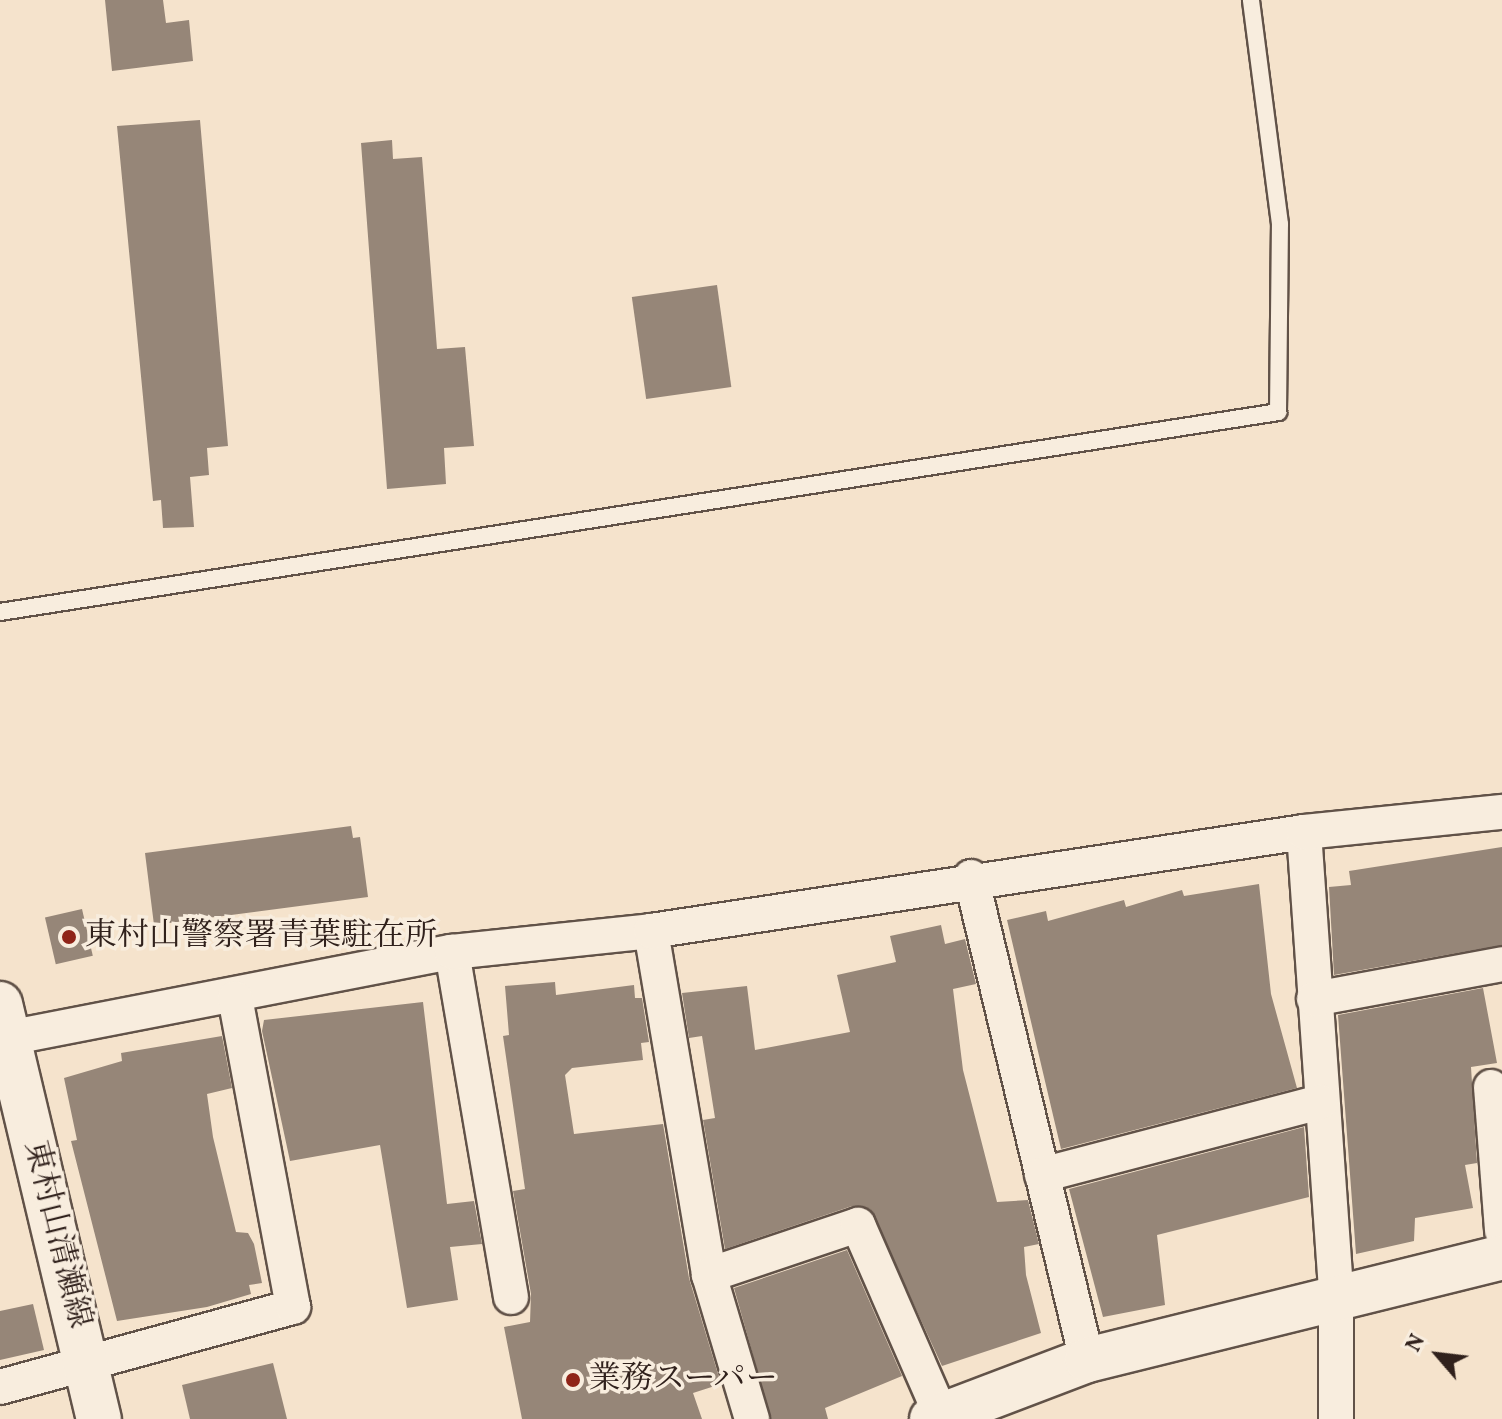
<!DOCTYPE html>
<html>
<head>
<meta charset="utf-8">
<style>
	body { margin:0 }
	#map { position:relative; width:1502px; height:1419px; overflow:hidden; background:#f5e3cc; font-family:Vollkorn,"Noto Serif JP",serif }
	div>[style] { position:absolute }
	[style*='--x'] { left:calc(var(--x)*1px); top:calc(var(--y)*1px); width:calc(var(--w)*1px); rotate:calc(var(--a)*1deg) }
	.building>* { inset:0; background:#968678; transform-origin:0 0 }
	.roads { filter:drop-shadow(2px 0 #615248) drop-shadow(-2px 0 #615248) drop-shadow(0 2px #615248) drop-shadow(0 -2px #615248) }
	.lane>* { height:16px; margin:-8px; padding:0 8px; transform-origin:8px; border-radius:8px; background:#f8edde }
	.street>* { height:34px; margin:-17px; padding:0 17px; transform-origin:17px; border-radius:17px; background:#f8edde }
	.secondary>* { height:44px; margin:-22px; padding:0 22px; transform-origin:22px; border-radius:22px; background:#f8edde }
	.dots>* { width:22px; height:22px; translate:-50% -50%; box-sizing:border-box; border:4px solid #f8edde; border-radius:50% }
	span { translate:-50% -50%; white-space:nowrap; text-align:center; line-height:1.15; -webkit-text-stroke:7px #f8edde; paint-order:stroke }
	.poi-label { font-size:32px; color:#30211c }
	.left { translate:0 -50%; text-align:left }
	.street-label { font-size:32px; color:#30211c }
	.north { position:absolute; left:1398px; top:1315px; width:80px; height:80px; -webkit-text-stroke:6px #f8edde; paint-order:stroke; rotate:298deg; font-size:22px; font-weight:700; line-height:32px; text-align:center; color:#30211c }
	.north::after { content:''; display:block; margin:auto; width:28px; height:36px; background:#30211c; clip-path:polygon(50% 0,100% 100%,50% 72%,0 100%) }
</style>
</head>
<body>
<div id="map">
	<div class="building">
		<i style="clip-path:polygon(105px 0,163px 0,166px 23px,189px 20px,193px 61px,112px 71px)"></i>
		<i style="clip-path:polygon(200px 120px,228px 446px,207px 448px,209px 475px,190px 477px,194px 527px,163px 528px,161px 500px,153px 501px,117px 126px)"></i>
		<i style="clip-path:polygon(392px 140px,393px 159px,422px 157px,437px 349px,465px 347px,474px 446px,444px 448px,446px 484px,387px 489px,361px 143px)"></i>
		<i style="left:717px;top:285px;width:103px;height:86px;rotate:82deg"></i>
		<i style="clip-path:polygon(351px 826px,353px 838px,360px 837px,368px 897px,154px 925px,145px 853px)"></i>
		<i style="clip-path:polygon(1502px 847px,1502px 945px,1334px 975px,1329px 887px,1351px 885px,1349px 871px)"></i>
		<i style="clip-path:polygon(1259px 884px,1271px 994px,1297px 1088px,1061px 1149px,1007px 920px,1046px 911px,1048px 921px,1124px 900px,1126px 907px,1182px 890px,1184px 896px)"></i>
		<i style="left:82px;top:909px;width:48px;height:38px;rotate:77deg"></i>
		<i style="clip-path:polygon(941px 925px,945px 944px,965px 939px,976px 984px,953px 989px,963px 1070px,997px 1202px,1028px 1200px,1039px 1244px,1024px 1247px,1026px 1275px,1041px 1333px,942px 1366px,870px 1209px,852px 1206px,725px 1249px,703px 1120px,715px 1118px,702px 1036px,689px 1038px,682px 993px,747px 986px,755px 1050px,850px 1032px,837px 975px,896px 962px,890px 936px)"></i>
		<i style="clip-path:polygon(555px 982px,556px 995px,634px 985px,635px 998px,642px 998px,649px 1042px,641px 1043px,643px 1060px,572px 1068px,565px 1075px,574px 1134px,663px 1124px,689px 1278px,721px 1384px,693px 1393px,702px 1419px,522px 1419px,504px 1327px,530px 1322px,531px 1294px,513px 1191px,525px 1189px,503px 1036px,509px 1035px,505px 986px)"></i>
		<i style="clip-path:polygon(1483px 988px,1497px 1063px,1471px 1067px,1477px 1163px,1465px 1165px,1473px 1208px,1415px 1218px,1414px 1241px,1356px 1254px,1338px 1015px)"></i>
		<i style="clip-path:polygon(423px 1002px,447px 1204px,474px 1201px,482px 1244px,450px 1247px,458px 1300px,407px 1308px,380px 1145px,290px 1161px,262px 1031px,264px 1020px)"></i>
		<i style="clip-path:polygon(222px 1036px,232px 1088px,207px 1094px,213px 1137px,236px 1232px,248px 1233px,254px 1244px,262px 1283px,249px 1285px,251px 1294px,207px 1307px,117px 1321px,71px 1141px,77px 1140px,64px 1078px,122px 1061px,121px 1053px)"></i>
		<i style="clip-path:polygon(1304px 1127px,1309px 1197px,1157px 1235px,1165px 1305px,1103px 1317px,1069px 1189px)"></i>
		<i style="clip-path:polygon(847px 1250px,902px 1376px,825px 1408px,828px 1419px,771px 1419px,734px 1288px)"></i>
		<i style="clip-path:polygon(33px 1304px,44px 1350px,0 1360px,0 1311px)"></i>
		<i style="clip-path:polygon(273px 1363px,287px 1419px,190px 1419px,182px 1385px)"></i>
	</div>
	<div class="roads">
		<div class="lane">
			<i style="--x:0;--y:612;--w:1294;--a:-8.89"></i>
			<i style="--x:1278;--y:412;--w:188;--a:-89.4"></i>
			<i style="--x:1280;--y:224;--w:226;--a:-97.4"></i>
		</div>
		<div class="street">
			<i style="--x:1304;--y:832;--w:463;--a:86"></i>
			<i style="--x:1336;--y:1294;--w:125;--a:90"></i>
			<i style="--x:971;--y:877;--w:497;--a:76.5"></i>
			<i style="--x:651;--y:931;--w:349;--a:80.4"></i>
			<i style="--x:452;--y:952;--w:350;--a:80.3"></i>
			<i style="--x:1314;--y:999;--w:191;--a:-10.5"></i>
			<i style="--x:0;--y:1046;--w:11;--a:-45"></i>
			<i style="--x:8;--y:1038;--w:452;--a:-11"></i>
			<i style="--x:452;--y:952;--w:200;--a:-6"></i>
			<i style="--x:651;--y:931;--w:660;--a:-8.62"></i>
			<i style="--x:1304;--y:832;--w:199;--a:-5.8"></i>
			<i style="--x:1491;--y:1087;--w:144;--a:85.6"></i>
			<i style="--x:1042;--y:1175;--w:288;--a:-14.7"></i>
			<i style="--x:0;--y:1387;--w:304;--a:-15.3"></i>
			<i style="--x:293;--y:1307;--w:314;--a:-100.6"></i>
			<i style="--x:752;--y:1419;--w:150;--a:-106.6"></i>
			<i style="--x:709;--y:1275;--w:157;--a:-18.6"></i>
			<i style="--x:858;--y:1225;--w:207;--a:66.4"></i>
		</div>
		<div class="secondary">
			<i style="--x:0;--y:1004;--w:427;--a:76.6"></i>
			<i style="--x:932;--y:1419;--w:166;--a:-20.8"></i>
			<i style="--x:1087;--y:1360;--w:428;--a:-13.9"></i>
		</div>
	</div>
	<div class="dots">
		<i style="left:69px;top:937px;background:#8f2418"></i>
		<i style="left:573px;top:1380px;background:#8f2418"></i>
	</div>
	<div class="poi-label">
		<span class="left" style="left:85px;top:937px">東村山警察署青葉駐在所</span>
		<span class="left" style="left:589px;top:1380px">業務スーパー</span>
	</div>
	<div class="street-label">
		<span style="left:56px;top:1235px;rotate:76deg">東村山清瀬線</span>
	</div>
	<div class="north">N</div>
</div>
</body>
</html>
